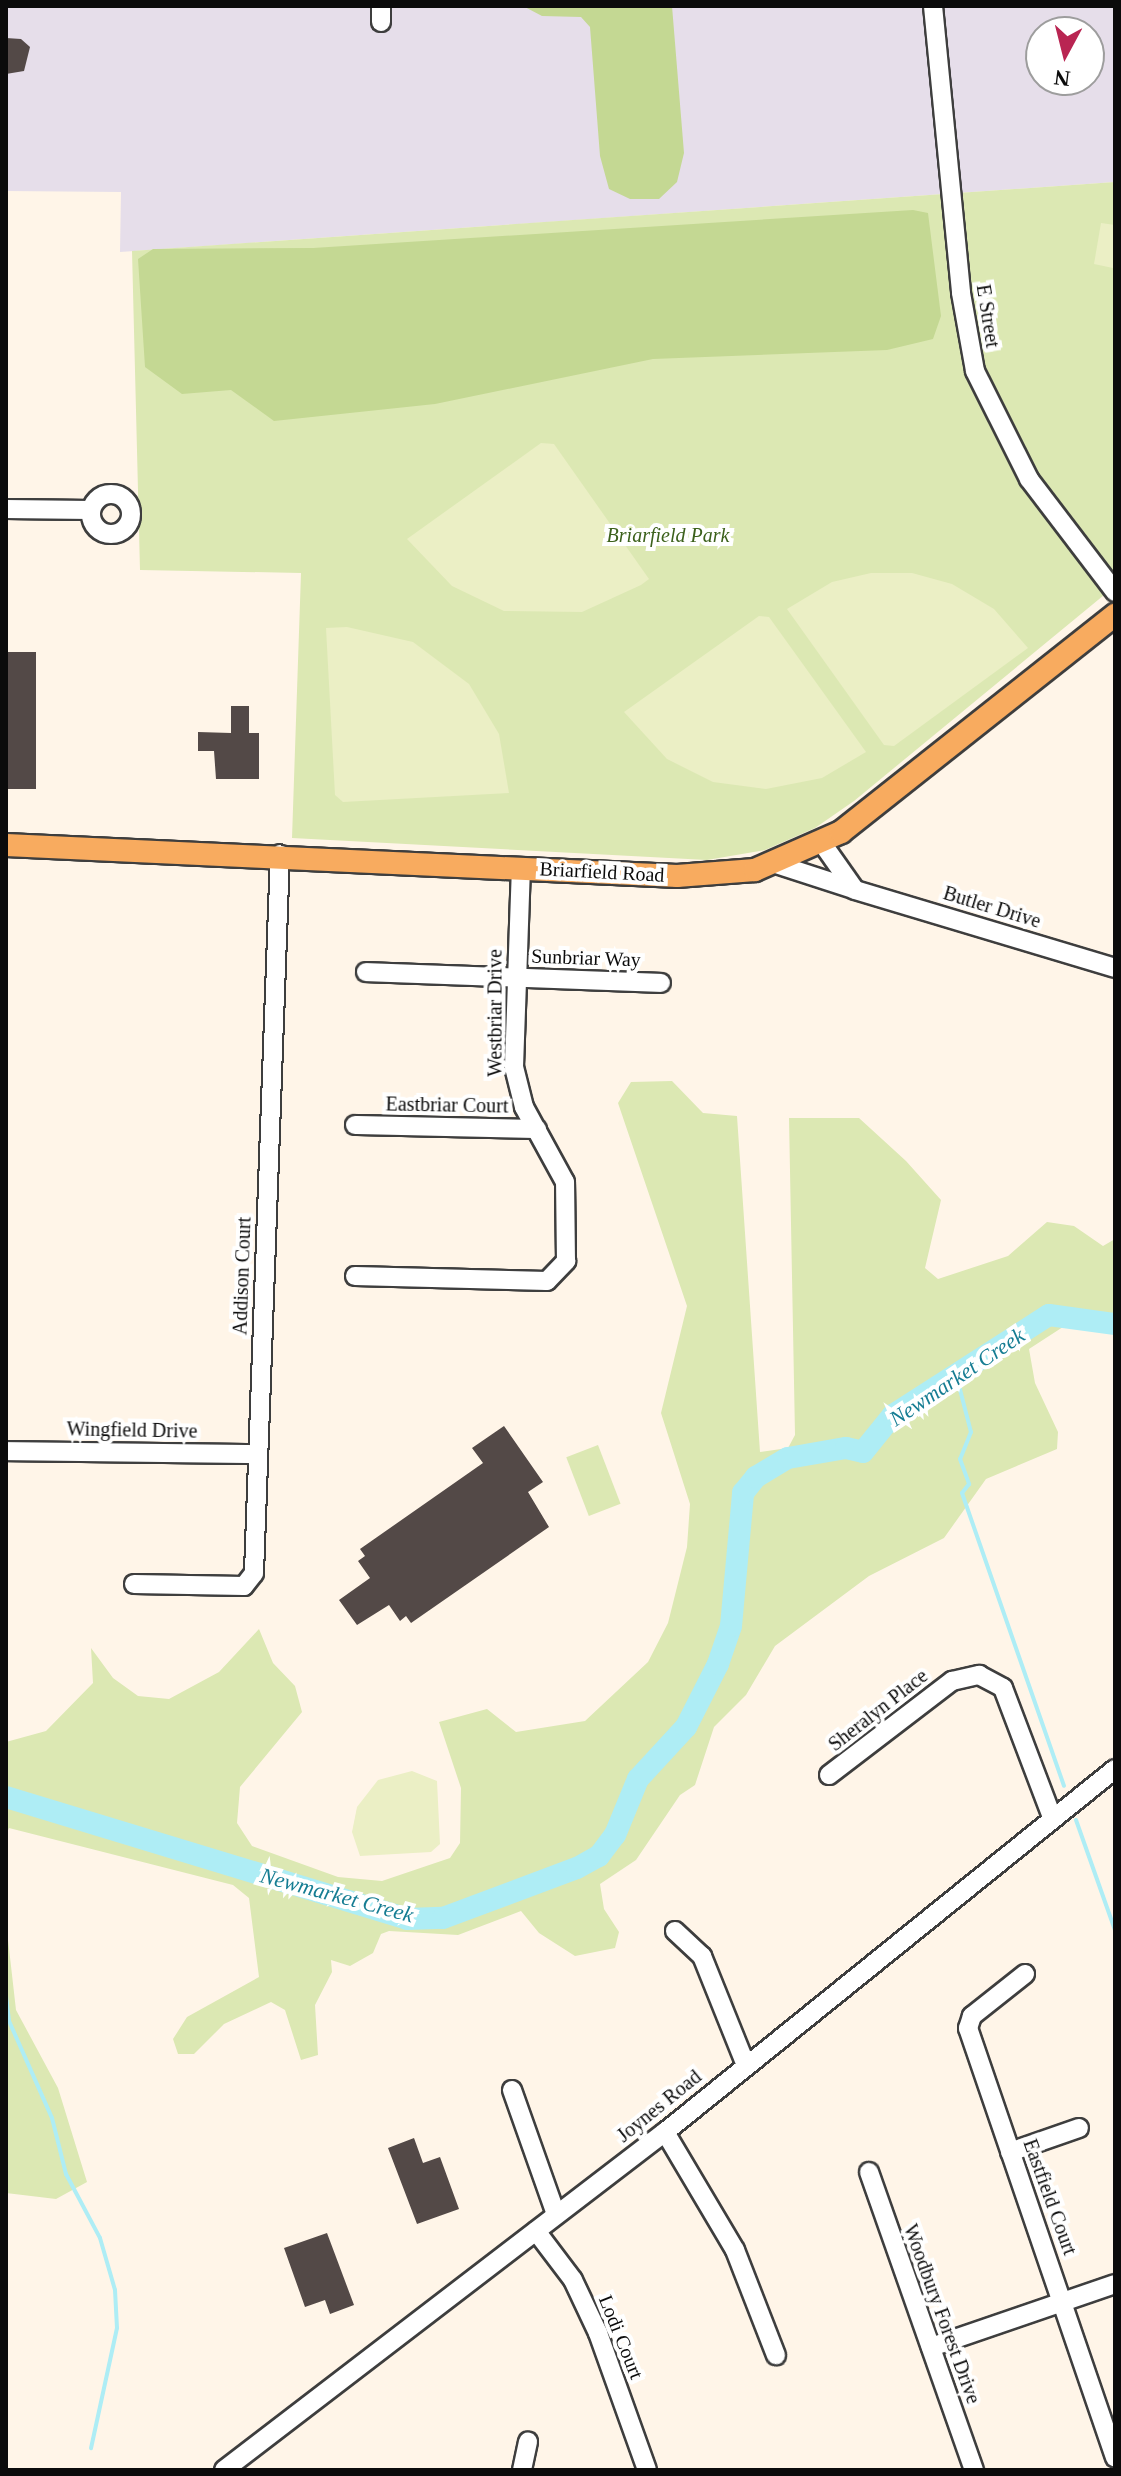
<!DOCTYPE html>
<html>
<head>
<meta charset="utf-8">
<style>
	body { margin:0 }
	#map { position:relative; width:1121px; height:2476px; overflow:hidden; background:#fff5e8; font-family:"Times New Roman",serif }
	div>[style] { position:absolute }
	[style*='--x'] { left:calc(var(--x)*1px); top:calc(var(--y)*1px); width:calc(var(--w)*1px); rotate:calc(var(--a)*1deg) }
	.industrial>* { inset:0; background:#e6deea }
	.green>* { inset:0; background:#dce8b3; transform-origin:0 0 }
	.forest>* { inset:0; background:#c4d893 }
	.pitch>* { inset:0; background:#ebefc5 }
	.stream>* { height:4px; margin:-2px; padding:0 2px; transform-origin:2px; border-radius:2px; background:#aeedf5 }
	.river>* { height:22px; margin:-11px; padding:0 11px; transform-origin:11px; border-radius:11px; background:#aeedf5 }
	.building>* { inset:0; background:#534947; transform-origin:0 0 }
	.roads { filter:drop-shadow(2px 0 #3e3e3e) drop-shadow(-2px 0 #3e3e3e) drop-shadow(0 2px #3e3e3e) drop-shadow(0 -2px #3e3e3e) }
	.minor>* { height:18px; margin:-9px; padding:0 9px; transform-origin:9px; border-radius:9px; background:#fff }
	.minor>.ring { margin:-9px; padding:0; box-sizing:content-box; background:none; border:18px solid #fff; border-radius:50% }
	.major>* { height:22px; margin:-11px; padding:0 11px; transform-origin:11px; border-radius:11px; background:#f8ab5f }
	span { translate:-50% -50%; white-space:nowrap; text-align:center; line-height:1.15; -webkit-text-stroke:8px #fff; paint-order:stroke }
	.street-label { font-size:20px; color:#0b0b0b }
	.park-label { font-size:20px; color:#3c611c; font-style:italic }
	.water-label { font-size:22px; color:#167d93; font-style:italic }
	.frame { position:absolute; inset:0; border:8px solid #0b0b0b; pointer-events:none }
	.north { position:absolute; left:1025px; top:16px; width:80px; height:80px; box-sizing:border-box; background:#fff; border:2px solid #9d9d9d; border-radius:50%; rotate:187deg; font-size:22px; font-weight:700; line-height:32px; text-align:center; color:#0b0b0b }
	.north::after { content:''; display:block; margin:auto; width:28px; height:36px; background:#b92552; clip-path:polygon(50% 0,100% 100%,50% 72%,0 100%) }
</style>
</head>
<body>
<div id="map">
	<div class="industrial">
		<i style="clip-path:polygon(evenodd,6px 6px,1115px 6px,1115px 182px,120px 252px,121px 192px,6px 191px,6px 6px,1041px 32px,1089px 32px,1089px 80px,1041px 80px,1041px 32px)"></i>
	</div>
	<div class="green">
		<i style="clip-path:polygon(1115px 182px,1115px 586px,854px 801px,815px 828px,765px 850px,707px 860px,292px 838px,301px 573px,140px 570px,132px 251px)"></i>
		<i style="clip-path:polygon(672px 1081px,703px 1113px,737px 1116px,760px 1452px,788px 1448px,795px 1435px,789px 1118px,859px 1118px,906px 1161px,941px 1200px,925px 1268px,938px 1279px,1008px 1256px,1047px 1222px,1074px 1226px,1103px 1246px,1115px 1239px,1115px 1333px,1066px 1325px,1029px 1349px,1035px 1383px,1058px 1432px,1057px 1449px,986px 1479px,944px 1538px,869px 1576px,775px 1646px,746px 1695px,714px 1727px,695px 1785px,680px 1795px,636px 1860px,600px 1884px,604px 1909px,619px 1932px,615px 1948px,575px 1956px,539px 1933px,521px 1911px,458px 1935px,389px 1931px,381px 1934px,373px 1953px,350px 1966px,331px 1960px,332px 1972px,315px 2005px,318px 2055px,301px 2060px,285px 2010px,271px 2002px,224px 2024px,194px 2054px,178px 2054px,173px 2039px,187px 2017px,259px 1977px,249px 1898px,233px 1885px,9px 1828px,6px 1835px,6px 1742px,46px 1731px,93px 1683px,91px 1648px,113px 1678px,138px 1696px,169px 1699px,219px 1672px,259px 1629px,273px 1663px,295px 1686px,302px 1712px,240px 1787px,237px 1823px,252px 1846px,338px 1877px,382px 1881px,450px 1858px,460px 1843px,461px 1788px,439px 1722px,487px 1709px,516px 1732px,585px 1721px,648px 1662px,668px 1623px,687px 1547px,690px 1504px,661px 1413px,687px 1306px,618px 1103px,631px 1082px)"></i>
		<i style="left:598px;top:1445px;width:63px;height:34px;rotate:69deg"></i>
		<i style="clip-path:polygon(6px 1922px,16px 2010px,58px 2088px,87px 2182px,56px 2199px,6px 2193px)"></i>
	</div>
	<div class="forest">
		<i style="clip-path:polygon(523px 6px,672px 6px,684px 153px,677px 182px,659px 199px,630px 199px,609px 189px,600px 156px,590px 27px,581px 17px,542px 16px)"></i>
		<i style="clip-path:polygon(913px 210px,928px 213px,941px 316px,933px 339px,887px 350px,653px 359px,435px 404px,274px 421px,231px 390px,182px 394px,145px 367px,138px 259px,153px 249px,313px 248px)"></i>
	</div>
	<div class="pitch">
		<i style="clip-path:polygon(1101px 223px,1115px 225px,1113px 268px,1094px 264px)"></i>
		<i style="clip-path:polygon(541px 443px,554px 444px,649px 579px,641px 585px,582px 612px,504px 611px,452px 586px,407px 539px)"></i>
		<i style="clip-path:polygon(871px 573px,912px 573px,952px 584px,994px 609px,1028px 648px,894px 746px,884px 745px,787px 609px,832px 582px)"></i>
		<i style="clip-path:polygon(759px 616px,769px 617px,866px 752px,822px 778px,766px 789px,713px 782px,667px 759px,624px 712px)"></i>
		<i style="clip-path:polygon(347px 627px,413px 642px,469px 684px,499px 734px,509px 793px,343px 802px,335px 795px,326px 628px)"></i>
		<i style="clip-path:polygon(412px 1771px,437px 1781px,440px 1844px,431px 1852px,360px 1856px,352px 1832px,357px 1807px,378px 1780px)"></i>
	</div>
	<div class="stream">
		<i style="--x:957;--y:1378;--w:56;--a:75.5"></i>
		<i style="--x:971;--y:1432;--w:29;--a:112"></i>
		<i style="--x:960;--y:1459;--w:27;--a:70"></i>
		<i style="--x:969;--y:1484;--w:11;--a:128"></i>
		<i style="--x:962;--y:1493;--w:310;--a:70.8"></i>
		<i style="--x:1076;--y:1820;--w:117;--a:70.5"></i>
		<i style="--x:6;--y:1996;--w:25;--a:83"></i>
		<i style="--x:9;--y:2021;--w:106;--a:66.1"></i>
		<i style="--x:52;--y:2118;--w:58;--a:76"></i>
		<i style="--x:66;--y:2174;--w:72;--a:62"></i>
		<i style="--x:100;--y:2238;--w:54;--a:73.9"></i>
		<i style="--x:115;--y:2290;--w:38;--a:87"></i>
		<i style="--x:117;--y:2328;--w:123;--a:102.2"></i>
	</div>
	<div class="river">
		<i style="--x:6;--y:1797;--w:419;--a:16.9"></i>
		<i style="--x:407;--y:1919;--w:36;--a:-2"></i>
		<i style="--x:443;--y:1918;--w:143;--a:-20.5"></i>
		<i style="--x:577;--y:1868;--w:25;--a:-29"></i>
		<i style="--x:599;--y:1856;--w:26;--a:-53"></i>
		<i style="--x:615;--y:1835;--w:61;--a:-67.7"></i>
		<i style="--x:638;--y:1779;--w:71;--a:-47.3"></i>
		<i style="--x:686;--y:1727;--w:71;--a:-63.1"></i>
		<i style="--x:718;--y:1664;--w:40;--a:-71.1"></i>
		<i style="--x:731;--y:1626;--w:134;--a:-84.8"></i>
		<i style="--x:743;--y:1493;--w:21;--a:-51"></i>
		<i style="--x:756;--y:1477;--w:37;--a:-31"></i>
		<i style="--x:788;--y:1458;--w:59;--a:-9.8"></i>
		<i style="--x:846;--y:1448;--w:17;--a:13"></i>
		<i style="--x:863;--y:1452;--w:48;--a:-51"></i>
		<i style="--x:893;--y:1415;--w:185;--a:-32.7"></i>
		<i style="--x:1049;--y:1315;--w:67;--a:7.8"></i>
	</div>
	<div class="building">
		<i style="clip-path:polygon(6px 38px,21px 39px,30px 47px,24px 71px,6px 74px)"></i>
		<i style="left:6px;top:652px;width:30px;height:137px"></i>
		<i style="clip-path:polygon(231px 706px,249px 706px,249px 733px,259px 733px,259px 779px,216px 779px,214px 751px,198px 751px,198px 732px,231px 733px)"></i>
		<i style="clip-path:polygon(504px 1426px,543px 1482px,528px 1492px,549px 1527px,411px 1623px,406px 1616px,400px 1621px,389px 1605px,357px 1625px,339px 1600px,370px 1578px,358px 1561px,365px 1556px,360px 1549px,483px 1463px,472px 1448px)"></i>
		<i style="clip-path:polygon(414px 2138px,423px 2163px,440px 2157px,459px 2209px,417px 2224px,388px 2148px)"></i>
		<i style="clip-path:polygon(327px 2233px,354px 2305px,330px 2314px,325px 2300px,305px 2307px,284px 2248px)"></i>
	</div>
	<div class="roads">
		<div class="minor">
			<i style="--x:381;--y:6;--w:16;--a:90"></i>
			<i style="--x:933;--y:6;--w:288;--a:84.4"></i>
			<i style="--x:961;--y:293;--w:79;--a:79.8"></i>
			<i style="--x:975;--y:371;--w:121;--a:63.4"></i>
			<i style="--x:1029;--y:479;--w:142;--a:52.7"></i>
			<i class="ring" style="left:91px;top:494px;width:22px;height:22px"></i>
			<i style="--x:6;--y:509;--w:85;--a:0.7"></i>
			<i style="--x:822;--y:843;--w:57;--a:54.9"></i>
			<i style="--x:855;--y:890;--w:271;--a:16.7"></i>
			<i style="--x:776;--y:864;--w:81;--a:18"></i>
			<i style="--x:366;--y:972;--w:295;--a:2.1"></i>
			<i style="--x:355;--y:1125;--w:182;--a:1.3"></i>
			<i style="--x:355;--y:1276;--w:192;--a:1.5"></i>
			<i style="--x:547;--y:1281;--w:28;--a:-46"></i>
			<i style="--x:566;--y:1261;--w:79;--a:-90.7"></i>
			<i style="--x:565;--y:1182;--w:85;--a:-118.7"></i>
			<i style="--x:524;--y:1107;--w:41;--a:-104"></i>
			<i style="--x:514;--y:1067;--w:199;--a:-88"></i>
			<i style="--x:6;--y:1451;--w:252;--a:0.7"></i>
			<i style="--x:134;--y:1584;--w:110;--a:1"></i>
			<i style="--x:244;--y:1586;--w:16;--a:-52"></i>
			<i style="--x:254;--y:1573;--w:719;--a:-87.93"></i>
			<i style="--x:829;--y:1775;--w:155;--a:-37.4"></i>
			<i style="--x:952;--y:1681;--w:28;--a:-13"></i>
			<i style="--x:979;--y:1675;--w:27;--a:28"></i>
			<i style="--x:1003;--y:1688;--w:138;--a:69.2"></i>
			<i style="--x:675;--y:1931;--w:37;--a:43"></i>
			<i style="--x:702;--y:1956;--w:115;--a:68.1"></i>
			<i style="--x:1025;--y:1974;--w:68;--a:141.6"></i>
			<i style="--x:972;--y:2016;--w:13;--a:108"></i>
			<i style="--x:968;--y:2028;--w:454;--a:71.1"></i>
			<i style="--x:512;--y:2090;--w:132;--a:70.5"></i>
			<i style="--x:665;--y:2132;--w:137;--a:59.3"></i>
			<i style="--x:735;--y:2250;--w:113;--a:68.7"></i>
			<i style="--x:1010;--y:2152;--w:73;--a:-19.2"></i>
			<i style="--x:869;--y:2172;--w:316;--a:70.6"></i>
			<i style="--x:536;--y:2231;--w:61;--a:52.9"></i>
			<i style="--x:573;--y:2280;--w:59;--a:64.7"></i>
			<i style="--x:598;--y:2333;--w:145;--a:70.3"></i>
			<i style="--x:931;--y:2347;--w:194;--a:-18.9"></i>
			<i style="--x:224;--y:2470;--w:556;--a:-37.47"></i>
			<i style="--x:665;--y:2132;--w:578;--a:-38.89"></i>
			<i style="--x:522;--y:2470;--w:29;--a:-78"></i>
		</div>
		<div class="major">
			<i style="--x:6;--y:845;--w:672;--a:2.65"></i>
			<i style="--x:677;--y:876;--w:78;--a:-4.4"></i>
			<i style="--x:755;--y:870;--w:94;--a:-23.8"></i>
			<i style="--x:841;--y:832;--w:350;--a:-38.4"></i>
		</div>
	</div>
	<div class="street-label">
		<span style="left:988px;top:316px;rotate:81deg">E Street</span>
		<span style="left:602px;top:872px;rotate:3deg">Briarfield Road</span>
		<span style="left:992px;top:907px;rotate:17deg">Butler Drive</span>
		<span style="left:586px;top:958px;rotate:2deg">Sunbriar Way</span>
		<span style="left:495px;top:1013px;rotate:-90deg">Westbriar Drive</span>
		<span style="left:447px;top:1105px;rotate:1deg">Eastbriar Court</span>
		<span style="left:242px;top:1276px;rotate:-88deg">Addison Court</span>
		<span style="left:132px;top:1430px;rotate:1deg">Wingfield Drive</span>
		<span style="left:878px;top:1710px;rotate:-38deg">Sheralyn Place</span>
		<span style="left:659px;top:2106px;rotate:-39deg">Joynes Road</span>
		<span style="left:1050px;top:2197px;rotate:70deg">Eastfield Court</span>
		<span style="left:942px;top:2314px;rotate:70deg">Woodbury Forest Drive</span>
		<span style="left:621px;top:2337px;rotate:68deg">Lodi Court</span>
	</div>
	<div class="park-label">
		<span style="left:668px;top:535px">Briarfield Park</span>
	</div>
	<div class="water-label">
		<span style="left:957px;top:1377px;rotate:-34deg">Newmarket Creek</span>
		<span style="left:337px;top:1895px;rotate:15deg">Newmarket Creek</span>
	</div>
	<div class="frame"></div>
	<div class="north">N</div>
</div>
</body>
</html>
